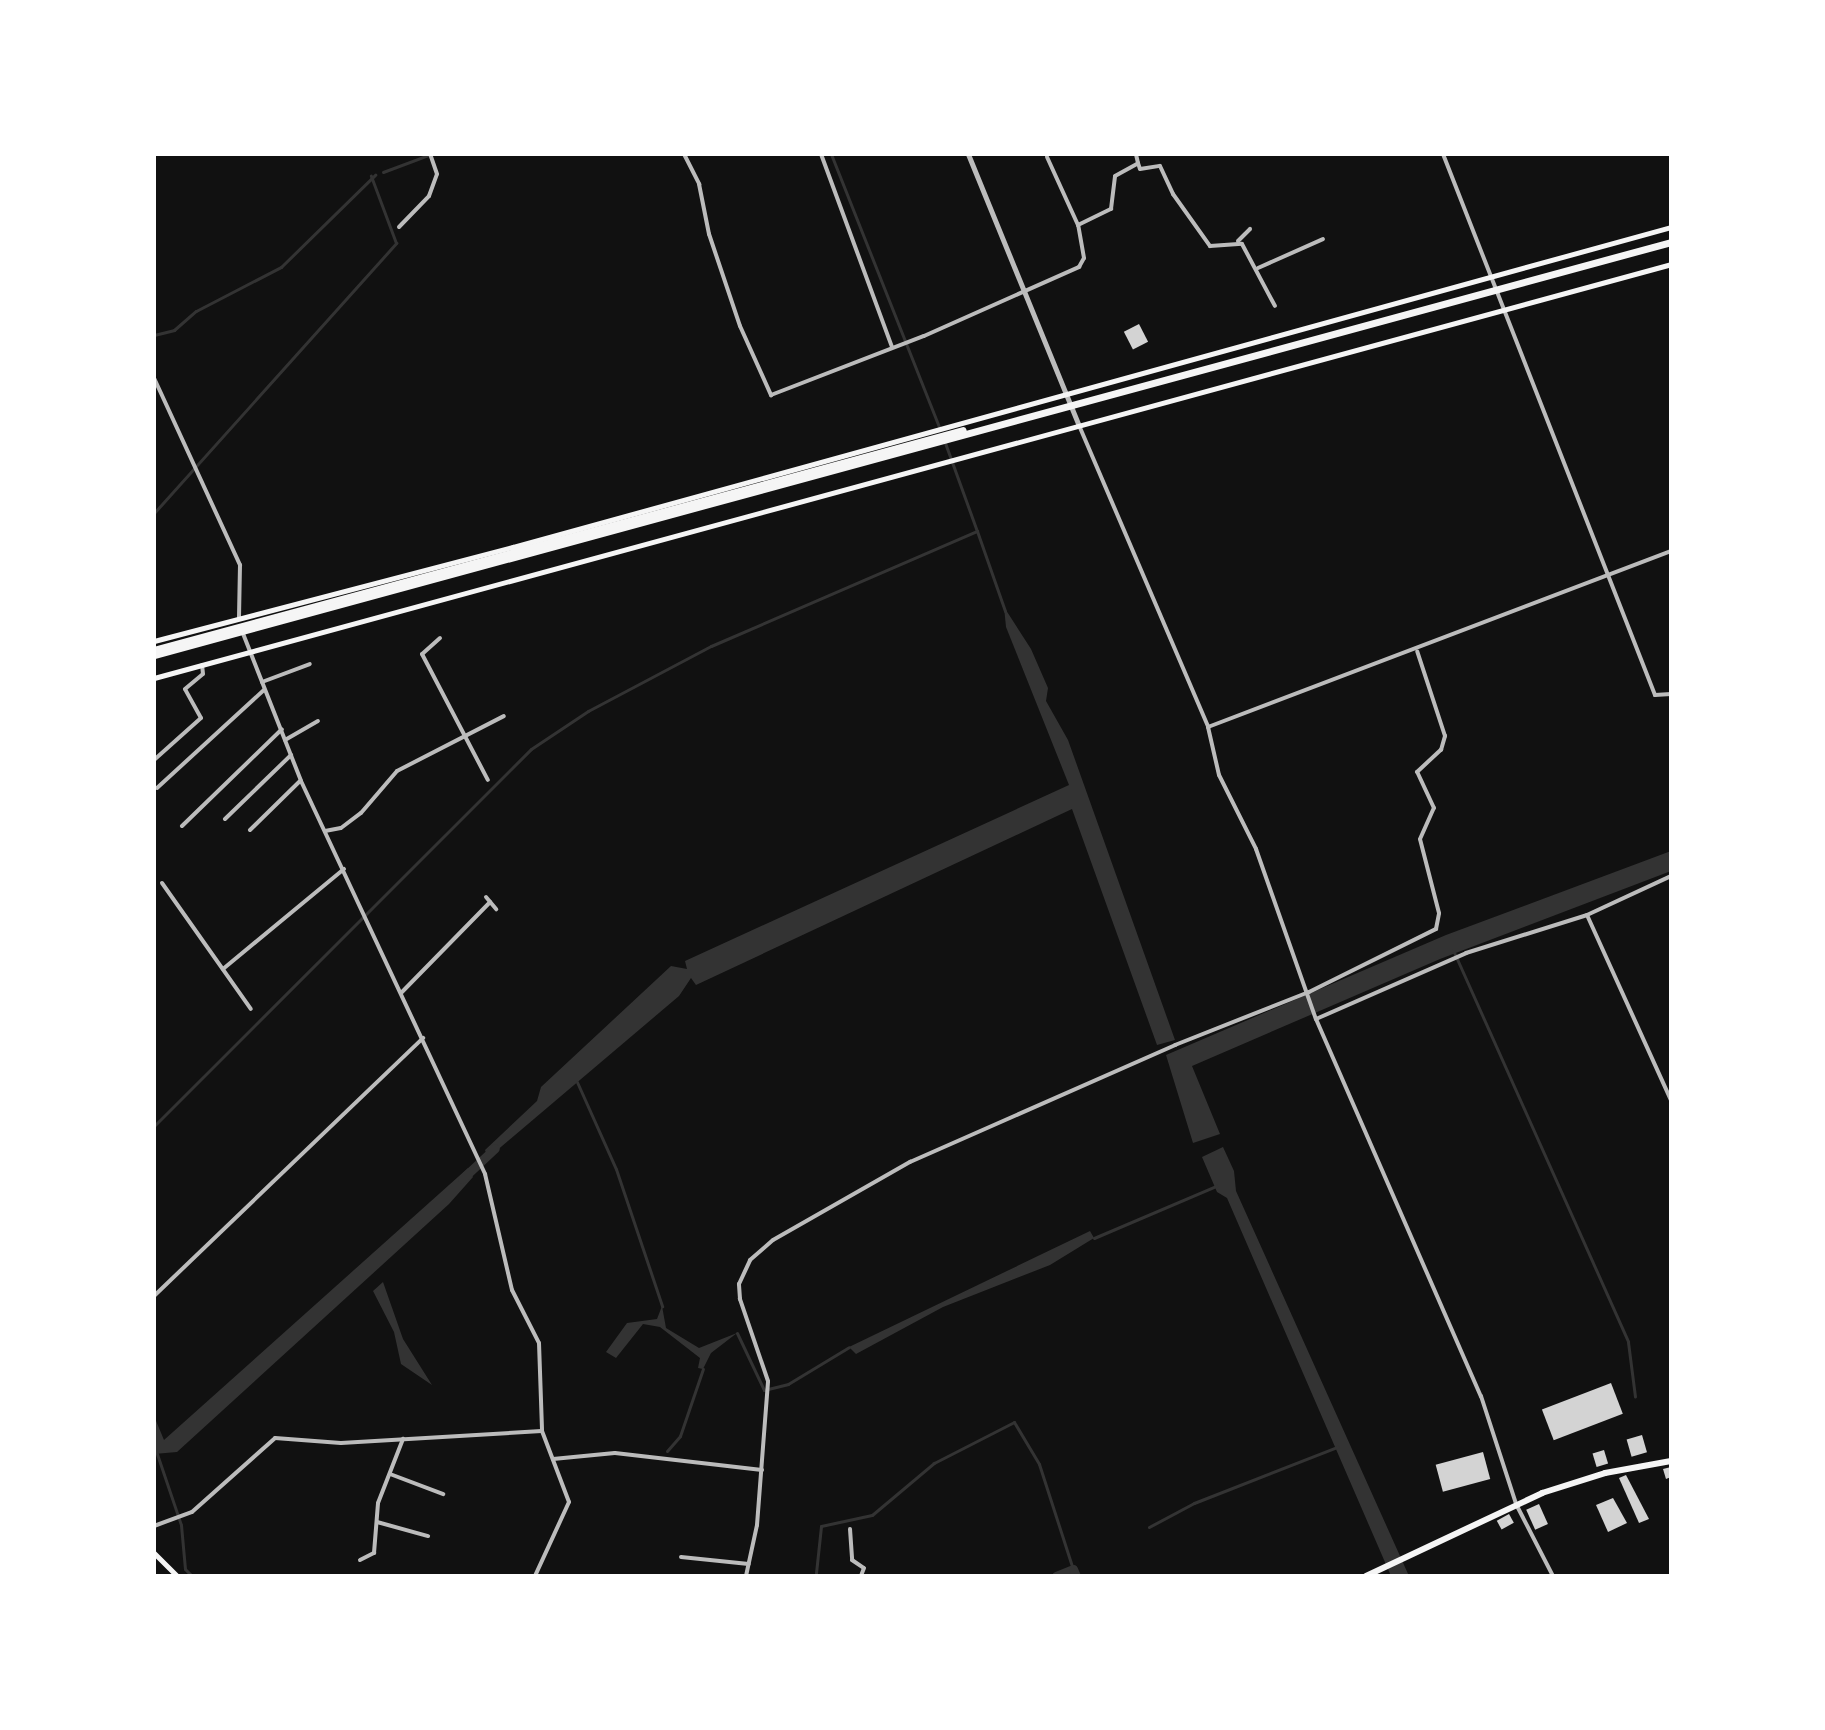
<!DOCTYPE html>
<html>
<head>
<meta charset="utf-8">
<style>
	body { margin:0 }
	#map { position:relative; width:1825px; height:1730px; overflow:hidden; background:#111; font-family:Karla,sans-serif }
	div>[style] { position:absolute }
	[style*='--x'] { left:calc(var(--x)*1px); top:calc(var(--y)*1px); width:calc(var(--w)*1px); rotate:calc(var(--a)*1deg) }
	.water>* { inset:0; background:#333 }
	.stream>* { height:3px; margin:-1.5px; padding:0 1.5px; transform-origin:1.5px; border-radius:1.5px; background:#333 }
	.canal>* { height:9px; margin:-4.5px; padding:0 4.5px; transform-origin:4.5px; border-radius:4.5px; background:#333 }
	.building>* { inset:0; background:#d3d3d3; transform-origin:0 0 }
	.minor>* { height:4px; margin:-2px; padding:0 2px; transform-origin:2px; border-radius:2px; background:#bcbcbc }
	.tertiary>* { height:5px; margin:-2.5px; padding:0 2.5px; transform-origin:2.5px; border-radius:2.5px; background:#bcbcbc }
	.secondary>* { height:5px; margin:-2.5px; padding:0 2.5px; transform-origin:2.5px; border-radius:2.5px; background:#f5f5f5 }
	.primary>* { height:6px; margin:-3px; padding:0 3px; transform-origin:3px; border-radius:3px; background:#f5f5f5 }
	.motorway>* { height:7px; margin:-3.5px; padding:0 3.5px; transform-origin:3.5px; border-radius:3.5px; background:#f5f5f5 }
	span { translate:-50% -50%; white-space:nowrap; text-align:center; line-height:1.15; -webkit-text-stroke:6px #fff; paint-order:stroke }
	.frame { position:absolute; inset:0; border:156px solid #fff; pointer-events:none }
</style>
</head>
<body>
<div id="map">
	<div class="water">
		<i style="clip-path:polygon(1004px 607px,1031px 649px,1048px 688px,1046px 701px,1068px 740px,1175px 1040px,1157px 1045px,1072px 809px,696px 985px,691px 978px,679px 996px,488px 1158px,485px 1150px,537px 1101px,541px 1087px,671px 966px,687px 969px,685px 961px,1069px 785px,1006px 627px)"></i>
		<i style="clip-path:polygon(1671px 851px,1671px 871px,1440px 959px,1192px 1066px,1220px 1134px,1193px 1143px,1166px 1055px,1446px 935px)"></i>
		<i style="clip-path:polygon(1223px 1147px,1234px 1171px,1236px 1191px,1409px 1576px,1391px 1576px,1227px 1198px,1217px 1192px,1202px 1157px)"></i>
		<i style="clip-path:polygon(468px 1168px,473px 1177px,449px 1204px,177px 1452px,154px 1454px,154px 1416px,164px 1440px)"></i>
		<i style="clip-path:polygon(1090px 1231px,1094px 1238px,1050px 1265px,943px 1307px,856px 1354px,849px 1347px)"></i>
		<i style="clip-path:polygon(383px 1282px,403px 1339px,432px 1385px,401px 1364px,394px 1332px,373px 1291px)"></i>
		<i style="clip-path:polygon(662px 1306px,666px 1328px,699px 1348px,737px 1333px,711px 1353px,703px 1369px,698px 1368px,700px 1358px,660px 1327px,643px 1324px,616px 1358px,606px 1352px,627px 1323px,657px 1319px)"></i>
	</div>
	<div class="stream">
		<i style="--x:831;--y:154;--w:296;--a:68.4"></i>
		<i style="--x:383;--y:172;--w:51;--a:-20.6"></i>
		<i style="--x:154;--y:335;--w:21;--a:-14"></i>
		<i style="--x:174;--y:330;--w:29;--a:-41"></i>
		<i style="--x:196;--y:311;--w:96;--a:-27.4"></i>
		<i style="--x:281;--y:267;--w:132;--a:-44.4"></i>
		<i style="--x:944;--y:440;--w:97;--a:70.1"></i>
		<i style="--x:154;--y:513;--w:363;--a:-48.1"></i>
		<i style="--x:396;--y:243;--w:72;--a:-110.5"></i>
		<i style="--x:1453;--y:950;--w:429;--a:65.9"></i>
		<i style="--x:1628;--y:1342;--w:55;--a:82.7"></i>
		<i style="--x:577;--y:1082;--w:95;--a:65.9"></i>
		<i style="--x:616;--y:1169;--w:145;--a:71.4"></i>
		<i style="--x:154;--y:1126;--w:533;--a:-45"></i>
		<i style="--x:531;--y:749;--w:69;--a:-33.7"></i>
		<i style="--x:588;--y:711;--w:139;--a:-27.9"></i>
		<i style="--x:711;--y:646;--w:290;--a:-23.4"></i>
		<i style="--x:977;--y:531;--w:85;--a:70.7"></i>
		<i style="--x:1094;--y:1238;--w:133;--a:-23.1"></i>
		<i style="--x:737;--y:1333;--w:63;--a:64.7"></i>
		<i style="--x:764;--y:1390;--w:25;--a:-14"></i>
		<i style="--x:788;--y:1384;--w:71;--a:-31.2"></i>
		<i style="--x:156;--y:1451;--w:78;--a:71.3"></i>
		<i style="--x:181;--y:1525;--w:44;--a:84.8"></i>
		<i style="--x:185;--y:1569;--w:10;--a:45"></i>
		<i style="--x:667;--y:1451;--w:20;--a:-49"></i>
		<i style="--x:680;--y:1436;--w:71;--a:-71.1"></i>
		<i style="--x:1149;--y:1527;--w:51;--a:-28.1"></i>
		<i style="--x:1194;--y:1503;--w:154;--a:-21.4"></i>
		<i style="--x:816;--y:1573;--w:47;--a:-83.9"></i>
		<i style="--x:821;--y:1526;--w:52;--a:-12.2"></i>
		<i style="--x:872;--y:1515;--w:81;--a:-40"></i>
		<i style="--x:934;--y:1463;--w:90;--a:-27.1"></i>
		<i style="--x:1014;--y:1422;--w:49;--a:59.2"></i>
		<i style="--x:1039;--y:1464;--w:110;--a:72.1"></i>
	</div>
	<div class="canal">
		<i style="--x:462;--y:1179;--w:45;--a:-43.2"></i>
		<i style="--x:1056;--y:1576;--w:18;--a:-22"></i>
		<i style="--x:1073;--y:1569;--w:8;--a:67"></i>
	</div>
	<div class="building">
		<i style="left:1139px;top:324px;width:20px;height:17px;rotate:63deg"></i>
		<i style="left:1611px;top:1383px;width:33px;height:74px;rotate:69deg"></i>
		<i style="left:1642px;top:1435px;width:18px;height:16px;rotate:74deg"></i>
		<i style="left:1604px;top:1450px;width:14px;height:12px;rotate:73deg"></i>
		<i style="left:1483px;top:1452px;width:28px;height:49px;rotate:75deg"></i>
		<i style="clip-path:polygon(1671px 1467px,1671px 1477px,1666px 1479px,1663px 1469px)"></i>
		<i style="clip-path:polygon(1626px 1475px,1649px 1519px,1639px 1523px,1619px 1478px)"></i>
		<i style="clip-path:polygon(1613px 1498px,1627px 1523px,1608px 1532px,1596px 1505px)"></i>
		<i style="left:1539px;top:1504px;width:22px;height:14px;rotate:66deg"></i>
		<i style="left:1509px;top:1514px;width:10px;height:14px;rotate:61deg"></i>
	</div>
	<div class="minor">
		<i style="--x:684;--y:154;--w:34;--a:63"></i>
		<i style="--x:699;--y:184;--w:51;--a:78.7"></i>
		<i style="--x:709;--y:234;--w:97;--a:71.4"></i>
		<i style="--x:740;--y:326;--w:76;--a:65.8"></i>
		<i style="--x:771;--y:395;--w:164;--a:-21.1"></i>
		<i style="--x:924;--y:336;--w:170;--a:-24"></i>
		<i style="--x:1079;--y:267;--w:10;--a:-61"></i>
		<i style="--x:1084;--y:258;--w:34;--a:-100"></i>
		<i style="--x:1078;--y:225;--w:37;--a:-26"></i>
		<i style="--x:1111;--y:209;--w:33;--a:-83"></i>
		<i style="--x:1115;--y:176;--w:26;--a:-29"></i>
		<i style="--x:1138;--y:163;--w:9;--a:-103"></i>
		<i style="--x:821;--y:154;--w:206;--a:69.8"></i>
		<i style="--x:1443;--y:154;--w:581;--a:68.6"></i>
		<i style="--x:1655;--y:695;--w:16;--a:-4"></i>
		<i style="--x:1047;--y:157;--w:75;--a:65.5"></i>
		<i style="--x:1138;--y:163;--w:6;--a:72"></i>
		<i style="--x:1140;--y:169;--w:20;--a:-9"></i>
		<i style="--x:1160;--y:166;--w:31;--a:65"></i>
		<i style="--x:1173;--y:194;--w:64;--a:54.6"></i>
		<i style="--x:1210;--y:246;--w:32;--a:-4"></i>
		<i style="--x:1242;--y:244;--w:70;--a:62"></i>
		<i style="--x:399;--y:227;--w:43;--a:-45.9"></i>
		<i style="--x:429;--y:196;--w:23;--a:-70"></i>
		<i style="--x:437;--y:174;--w:21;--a:-109"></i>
		<i style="--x:1238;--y:241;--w:17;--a:-45"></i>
		<i style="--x:1258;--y:268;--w:71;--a:-24"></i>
		<i style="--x:154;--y:378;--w:206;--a:65.3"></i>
		<i style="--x:240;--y:565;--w:53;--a:91.1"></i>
		<i style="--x:1078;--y:423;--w:331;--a:66.8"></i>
		<i style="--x:1208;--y:727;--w:49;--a:77.1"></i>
		<i style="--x:1219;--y:775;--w:83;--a:63.4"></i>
		<i style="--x:1256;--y:849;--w:180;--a:70.6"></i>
		<i style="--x:1316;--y:1019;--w:412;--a:66.4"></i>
		<i style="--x:1481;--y:1396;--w:114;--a:72"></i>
		<i style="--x:1516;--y:1504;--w:81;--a:62.8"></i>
		<i style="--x:242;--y:631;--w:161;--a:68.5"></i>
		<i style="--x:301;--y:781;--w:434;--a:64.9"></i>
		<i style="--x:485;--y:1174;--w:119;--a:76.9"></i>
		<i style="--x:512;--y:1290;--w:59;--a:63"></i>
		<i style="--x:539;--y:1343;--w:88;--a:88"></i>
		<i style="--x:542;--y:1431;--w:76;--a:69.2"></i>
		<i style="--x:569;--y:1502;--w:81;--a:114.7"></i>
		<i style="--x:440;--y:638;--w:24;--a:138"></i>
		<i style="--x:422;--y:654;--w:142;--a:62.4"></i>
		<i style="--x:262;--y:682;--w:51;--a:-20.6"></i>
		<i style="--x:1208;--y:727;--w:495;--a:-20.8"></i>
		<i style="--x:285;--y:740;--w:38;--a:-30"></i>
		<i style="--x:154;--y:760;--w:63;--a:-41.8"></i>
		<i style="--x:201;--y:718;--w:33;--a:-119"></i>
		<i style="--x:185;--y:689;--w:23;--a:-40"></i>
		<i style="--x:203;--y:674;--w:9;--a:-96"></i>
		<i style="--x:157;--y:788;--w:145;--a:-42.5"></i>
		<i style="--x:225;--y:819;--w:92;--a:-44.1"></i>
		<i style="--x:182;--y:826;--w:139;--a:-44.1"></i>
		<i style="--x:250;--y:830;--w:70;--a:-44.4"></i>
		<i style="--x:325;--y:831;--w:16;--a:-11"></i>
		<i style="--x:341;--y:828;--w:25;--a:-37"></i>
		<i style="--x:361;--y:813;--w:55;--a:-49.4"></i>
		<i style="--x:397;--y:771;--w:120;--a:-27.2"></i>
		<i style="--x:162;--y:883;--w:154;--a:54.8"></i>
		<i style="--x:486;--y:897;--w:16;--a:50"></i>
		<i style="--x:1587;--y:915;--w:203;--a:65.6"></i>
		<i style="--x:223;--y:969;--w:157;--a:-39.6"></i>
		<i style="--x:402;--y:992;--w:126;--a:-45.6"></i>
		<i style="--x:1316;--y:1019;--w:164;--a:-23.7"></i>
		<i style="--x:1466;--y:953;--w:127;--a:-17.4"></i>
		<i style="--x:1587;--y:915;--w:93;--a:-24.9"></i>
		<i style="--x:154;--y:1296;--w:373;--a:-43.8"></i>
		<i style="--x:553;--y:1459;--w:62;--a:-5.5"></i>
		<i style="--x:615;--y:1453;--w:148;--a:6.6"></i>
		<i style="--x:390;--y:1474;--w:57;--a:20.7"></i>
		<i style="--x:377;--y:1522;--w:53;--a:15.4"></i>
		<i style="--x:154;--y:1526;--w:40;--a:-20.2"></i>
		<i style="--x:192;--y:1512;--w:111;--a:-41.7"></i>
		<i style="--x:275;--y:1438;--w:66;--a:4.3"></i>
		<i style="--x:341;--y:1443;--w:201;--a:-3.4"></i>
		<i style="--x:850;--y:1529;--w:31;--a:86"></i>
		<i style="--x:852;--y:1560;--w:14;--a:34"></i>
		<i style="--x:864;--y:1568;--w:9;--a:111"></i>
		<i style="--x:681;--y:1557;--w:68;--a:5.9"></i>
		<i style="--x:360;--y:1560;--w:16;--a:-27"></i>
		<i style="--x:374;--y:1553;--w:50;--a:-85.4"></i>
		<i style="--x:378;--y:1503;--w:69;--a:-68.7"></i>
		<i style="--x:746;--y:1576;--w:52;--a:-77.8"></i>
		<i style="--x:757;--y:1525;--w:144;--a:-85.6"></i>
		<i style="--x:768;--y:1381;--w:87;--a:-108.9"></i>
		<i style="--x:740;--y:1299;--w:15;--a:-94"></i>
		<i style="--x:739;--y:1284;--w:26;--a:-65"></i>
		<i style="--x:750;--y:1260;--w:30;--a:-41"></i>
		<i style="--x:773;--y:1240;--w:158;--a:-29.7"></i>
		<i style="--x:910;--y:1162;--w:290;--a:-23.8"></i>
		<i style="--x:1175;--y:1045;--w:144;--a:-21.6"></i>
		<i style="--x:1309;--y:992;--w:142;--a:-26.4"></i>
		<i style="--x:1436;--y:929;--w:16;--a:-79"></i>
		<i style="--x:1439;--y:913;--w:76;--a:-104.4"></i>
		<i style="--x:1420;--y:839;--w:34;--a:-66"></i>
		<i style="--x:1434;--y:808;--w:40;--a:-115"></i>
		<i style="--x:1417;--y:772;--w:33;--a:-43"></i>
		<i style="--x:1441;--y:750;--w:15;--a:-74"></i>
		<i style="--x:1445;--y:736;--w:89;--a:-108.2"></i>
	</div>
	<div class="tertiary">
		<i style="--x:968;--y:154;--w:291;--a:67.8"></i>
	</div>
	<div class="secondary">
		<i style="--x:154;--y:641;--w:371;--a:-14.7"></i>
		<i style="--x:513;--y:547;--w:1201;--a:-15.45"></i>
		<i style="--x:154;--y:678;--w:1572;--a:-15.26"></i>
		<i style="--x:154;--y:1553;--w:33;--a:45"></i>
	</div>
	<div class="primary">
		<i style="--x:1366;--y:1576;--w:195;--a:-25.2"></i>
		<i style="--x:1542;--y:1493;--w:66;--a:-17.6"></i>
		<i style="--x:1605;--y:1473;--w:67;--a:-10.3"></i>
	</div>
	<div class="motorway">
		<i style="--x:154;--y:650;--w:838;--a:-15.21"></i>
		<i style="--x:154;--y:655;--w:1572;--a:-15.23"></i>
	</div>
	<div class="frame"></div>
</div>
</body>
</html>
